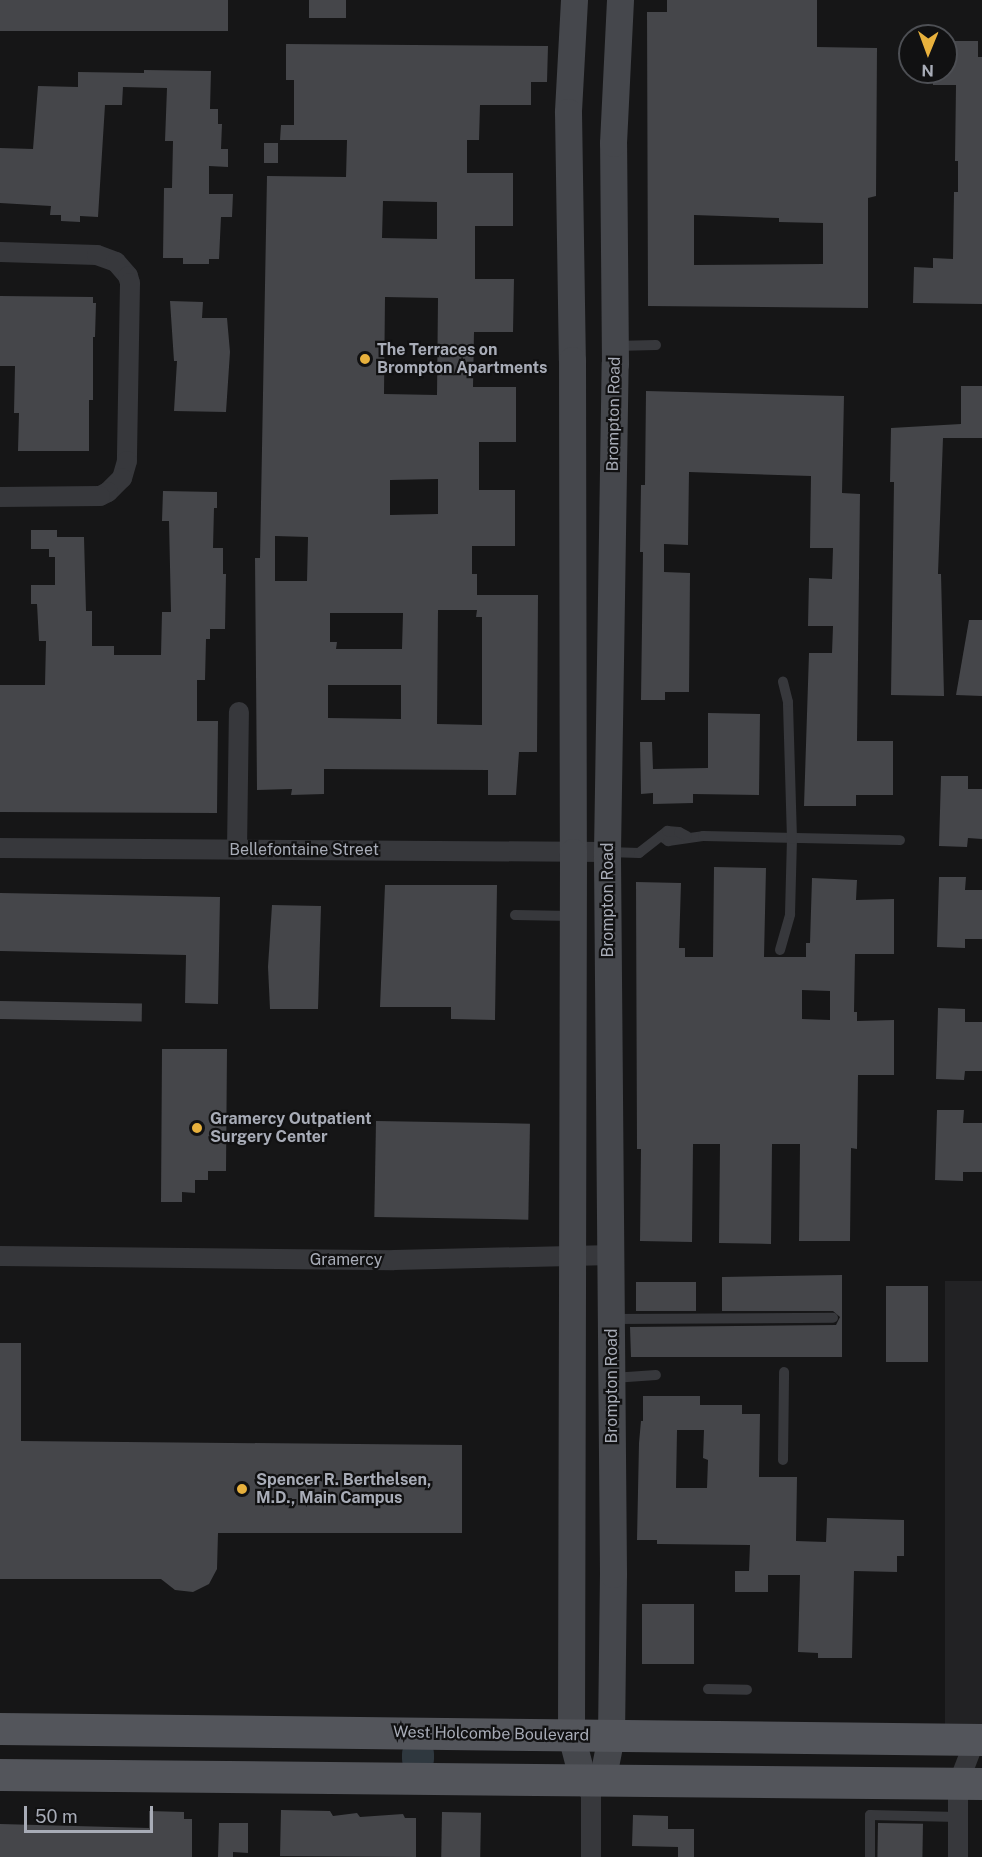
<!DOCTYPE html>
<html>
<head>
<meta charset="utf-8">
<style>
	body { margin:0 }
	#map { position:relative; width:982px; height:1857px; overflow:hidden; background:#161617; font-family:"Public Sans",sans-serif }
	div>[style] { position:absolute }
	[style*='--x'] { left:calc(var(--x)*1px); top:calc(var(--y)*1px); width:calc(var(--w)*1px); rotate:calc(var(--a)*1deg) }
	.built>* { inset:0; background:#222224; transform-origin:0 0 }
	.river>* { height:32px; margin:-16px; padding:0 16px; transform-origin:16px; border-radius:16px; background:#2f383f }
	.building>* { inset:0; background:#45464a; transform-origin:0 0 }
	.lane>* { height:10px; margin:-5px; padding:0 5px; transform-origin:5px; border-radius:5px; background:#37383c }
	.street>* { height:20px; margin:-10px; padding:0 10px; transform-origin:10px; border-radius:10px; background:#37383c }
	.secondary>* { height:27px; margin:-13.5px; padding:0 13.5px; transform-origin:13.5px; border-radius:13.5px; background:#45474c }
	.primary>* { height:32px; margin:-16px; padding:0 16px; transform-origin:16px; border-radius:16px; background:#53555b }
	.dots>* { width:16px; height:16px; translate:-50% -50%; box-sizing:border-box; border:3px solid #111112; border-radius:50% }
	span { translate:-50% -50%; white-space:nowrap; text-align:center; line-height:1.15; -webkit-text-stroke:4.5px #111112; paint-order:stroke }
	.poi-label { font-size:16px; color:#a8acb7; font-weight:700 }
	.left { translate:0 -50%; text-align:left }
	.street-label { font-size:16px; color:#a8acb7 }
	.north { position:absolute; left:898px; top:24px; width:60px; height:60px; box-sizing:border-box; background:#111112; border:2px solid #4d4f54; border-radius:50%; rotate:181deg; font-size:16px; font-weight:700; line-height:24px; text-align:center; color:#a8acb7 }
	.north::after { content:''; display:block; margin:auto; width:21px; height:27px; background:#e8b13d; clip-path:polygon(50% 0,100% 100%,50% 72%,0 100%) }
	.scale { position:absolute; left:24px; top:1806px; width:129px; height:27px; box-sizing:border-box; border:3px solid #a8acb7; border-top:0; padding-left:8px; font-size:18px; line-height:21px; white-space:nowrap; color:#a8acb7; -webkit-text-stroke:4px #111112; paint-order:stroke }
</style>
</head>
<body>
<div id="map">
	<div class="built">
		<i style="left:945px;top:1281px;width:37px;height:444px"></i>
	</div>
	<div class="river">
		<i style="--x:418;--y:1759;--w:5;--a:-90"></i>
	</div>
	<div class="building">
		<i style="left:0;top:0;width:228px;height:31px"></i>
		<i style="left:309px;top:0;width:37px;height:18px"></i>
		<i style="clip-path:polygon(evenodd,667px 0,817px 0,817px 47px,877px 48px,876px 196px,868px 198px,868px 308px,648px 306px,647px 12px,667px 12px,667px 0,694px 215px,779px 218px,779px 222px,823px 223px,823px 264px,694px 265px,694px 215px)"></i>
		<i style="clip-path:polygon(946px 41px,978px 41px,978px 57px,982px 57px,982px 304px,913px 303px,914px 267px,933px 268px,933px 258px,953px 259px,954px 192px,958px 192px,958px 161px,955px 161px,956px 85px,933px 85px,933px 72px,946px 72px)"></i>
		<i style="clip-path:polygon(evenodd,286px 44px,548px 46px,547px 82px,531px 82px,531px 105px,480px 105px,479px 140px,467px 140px,467px 173px,513px 173px,513px 226px,475px 226px,475px 279px,514px 279px,513px 332px,474px 332px,473px 387px,516px 387px,516px 442px,479px 442px,479px 490px,515px 490px,515px 546px,472px 546px,472px 574px,477px 574px,477px 595px,538px 595px,537px 752px,519px 752px,516px 795px,488px 795px,488px 770px,324px 769px,324px 794px,291px 795px,292px 789px,257px 790px,255px 558px,260px 558px,267px 176px,346px 177px,347px 140px,280px 140px,281px 125px,294px 125px,294px 80px,286px 80px,286px 44px,383px 201px,437px 202px,437px 239px,382px 238px,383px 201px,286px 44px,385px 297px,438px 298px,437px 395px,384px 394px,385px 297px,286px 44px,438px 479px,438px 514px,390px 515px,390px 480px,438px 479px,286px 44px,275px 536px,308px 537px,307px 581px,275px 581px,275px 536px,286px 44px,438px 610px,477px 610px,476px 617px,482px 617px,482px 725px,437px 724px,438px 610px,286px 44px,330px 613px,403px 613px,402px 649px,336px 649px,337px 642px,330px 642px,330px 613px,286px 44px,328px 685px,401px 685px,401px 719px,328px 718px,328px 685px)"></i>
		<i style="clip-path:polygon(144px 70px,211px 71px,210px 109px,218px 109px,218px 124px,222px 124px,221px 149px,228px 149px,228px 167px,209px 166px,209px 194px,233px 194px,232px 217px,221px 217px,219px 259px,209px 259px,209px 264px,183px 264px,183px 258px,163px 258px,164px 188px,172px 188px,173px 141px,165px 141px,167px 88px,123px 87px,122px 105px,105px 105px,98px 217px,80px 216px,80px 222px,61px 221px,61px 215px,50px 215px,51px 206px,0 203px,0 148px,33px 149px,38px 86px,78px 87px,78px 72px,144px 73px)"></i>
		<i style="left:264px;top:143px;width:14px;height:20px"></i>
		<i style="clip-path:polygon(0 296px,93px 297px,93px 303px,96px 303px,95px 337px,93px 337px,93px 400px,89px 400px,89px 451px,18px 451px,19px 413px,14px 413px,15px 366px,0 366px)"></i>
		<i style="clip-path:polygon(170px 301px,203px 302px,202px 318px,227px 318px,230px 352px,226px 412px,174px 411px,177px 361px,174px 361px)"></i>
		<i style="clip-path:polygon(961px 386px,982px 386px,982px 438px,943px 438px,938px 574px,941px 574px,944px 696px,891px 695px,894px 482px,890px 482px,891px 428px,961px 424px)"></i>
		<i style="clip-path:polygon(646px 391px,844px 396px,842px 493px,860px 494px,857px 741px,893px 741px,893px 795px,856px 795px,856px 806px,804px 806px,809px 653px,832px 653px,833px 626px,808px 626px,809px 578px,832px 579px,833px 548px,810px 548px,811px 476px,689px 472px,688px 545px,664px 544px,664px 572px,690px 573px,689px 692px,665px 692px,665px 700px,641px 700px,643px 552px,640px 552px,641px 485px,645px 485px)"></i>
		<i style="clip-path:polygon(163px 491px,217px 492px,217px 508px,214px 508px,213px 548px,223px 548px,223px 574px,226px 574px,225px 629px,210px 629px,210px 639px,206px 639px,205px 680px,197px 680px,197px 721px,218px 721px,217px 813px,0 812px,0 685px,45px 685px,46px 641px,39px 641px,37px 604px,31px 604px,31px 585px,55px 585px,55px 557px,49px 557px,49px 549px,31px 549px,31px 530px,57px 530px,57px 537px,84px 537px,86px 611px,92px 611px,92px 646px,114px 646px,114px 655px,161px 655px,162px 612px,171px 612px,169px 521px,162px 521px)"></i>
		<i style="clip-path:polygon(969px 620px,982px 620px,982px 696px,956px 695px)"></i>
		<i style="clip-path:polygon(708px 713px,760px 714px,759px 795px,693px 794px,693px 803px,653px 804px,653px 793px,641px 794px,640px 742px,652px 742px,653px 769px,708px 768px)"></i>
		<i style="clip-path:polygon(941px 776px,968px 776px,968px 789px,982px 789px,982px 839px,968px 838px,967px 847px,939px 846px)"></i>
		<i style="clip-path:polygon(evenodd,714px 867px,766px 868px,764px 957px,806px 957px,806px 943px,810px 943px,812px 878px,857px 880px,856px 900px,894px 899px,894px 954px,855px 954px,854px 1012px,857px 1012px,857px 1021px,894px 1020px,894px 1075px,858px 1075px,857px 1149px,851px 1148px,850px 1241px,799px 1241px,800px 1144px,772px 1144px,771px 1244px,719px 1243px,720px 1144px,693px 1144px,692px 1242px,640px 1241px,641px 1149px,637px 1149px,636px 882px,681px 883px,679px 948px,685px 948px,685px 957px,713px 957px,714px 867px,802px 990px,830px 991px,830px 1020px,802px 1019px,802px 990px)"></i>
		<i style="clip-path:polygon(939px 877px,966px 877px,965px 890px,982px 890px,982px 939px,965px 939px,965px 948px,937px 947px)"></i>
		<i style="clip-path:polygon(385px 885px,497px 885px,495px 1020px,451px 1019px,451px 1007px,380px 1007px)"></i>
		<i style="clip-path:polygon(0 893px,220px 897px,218px 1004px,185px 1003px,186px 955px,0 951px)"></i>
		<i style="clip-path:polygon(272px 905px,321px 906px,318px 1009px,270px 1009px,268px 967px)"></i>
		<i style="left:0;top:1001px;width:142px;height:18px;rotate:1deg"></i>
		<i style="clip-path:polygon(938px 1008px,965px 1009px,965px 1022px,982px 1022px,982px 1071px,965px 1071px,964px 1080px,936px 1079px)"></i>
		<i style="clip-path:polygon(162px 1049px,227px 1049px,226px 1171px,208px 1171px,208px 1180px,195px 1180px,195px 1193px,182px 1192px,182px 1202px,161px 1202px)"></i>
		<i style="clip-path:polygon(937px 1110px,964px 1110px,963px 1123px,982px 1123px,982px 1172px,963px 1172px,963px 1181px,935px 1180px)"></i>
		<i style="left:376px;top:1121px;width:154px;height:96px;rotate:1deg"></i>
		<i style="clip-path:polygon(842px 1275px,842px 1357px,631px 1357px,630px 1327px,836px 1325px,840px 1317px,833px 1311px,722px 1311px,722px 1277px)"></i>
		<i style="left:696px;top:1282px;width:29px;height:60px;rotate:90deg"></i>
		<i style="left:886px;top:1286px;width:42px;height:76px"></i>
		<i style="clip-path:polygon(0 1343px,21px 1343px,21px 1441px,462px 1445px,462px 1533px,218px 1533px,217px 1569px,209px 1584px,193px 1592px,175px 1590px,161px 1579px,0 1579px)"></i>
		<i style="clip-path:polygon(evenodd,643px 1396px,700px 1396px,700px 1405px,742px 1405px,742px 1414px,760px 1414px,759px 1477px,797px 1477px,796px 1541px,826px 1542px,827px 1518px,904px 1520px,904px 1556px,897px 1556px,897px 1572px,854px 1571px,852px 1658px,818px 1658px,818px 1653px,798px 1652px,800px 1575px,768px 1575px,768px 1592px,735px 1592px,735px 1571px,749px 1571px,750px 1545px,657px 1544px,657px 1540px,637px 1540px,639px 1443px,641px 1421px,643px 1421px,643px 1396px,677px 1430px,704px 1430px,703px 1458px,708px 1460px,707px 1488px,676px 1488px,677px 1430px)"></i>
		<i style="left:642px;top:1604px;width:52px;height:60px"></i>
		<i style="clip-path:polygon(281px 1810px,330px 1811px,333px 1816px,357px 1813px,360px 1817px,403px 1814px,405px 1818px,416px 1818px,416px 1857px,280px 1856px)"></i>
		<i style="clip-path:polygon(149px 1811px,184px 1812px,184px 1819px,192px 1819px,192px 1857px,0 1857px,0 1824px,149px 1828px)"></i>
		<i style="left:442px;top:1812px;width:39px;height:45px;rotate:1deg"></i>
		<i style="clip-path:polygon(633px 1815px,668px 1816px,668px 1829px,694px 1829px,694px 1857px,678px 1857px,678px 1847px,632px 1846px)"></i>
		<i style="clip-path:polygon(219px 1823px,248px 1823px,248px 1853px,233px 1852px,233px 1857px,218px 1857px)"></i>
		<i style="left:878px;top:1823px;width:45px;height:34px;rotate:1deg"></i>
	</div>
	<div class="lane">
		<i style="--x:615;--y:346;--w:41;--a:-1.4"></i>
		<i style="--x:661;--y:836;--w:9;--a:36"></i>
		<i style="--x:668;--y:841;--w:35;--a:-8"></i>
		<i style="--x:703;--y:836;--w:197;--a:1.2"></i>
		<i style="--x:608;--y:852;--w:31;--a:2"></i>
		<i style="--x:639;--y:853;--w:36;--a:-38"></i>
		<i style="--x:667;--y:831;--w:12;--a:5"></i>
		<i style="--x:679;--y:832;--w:9;--a:27"></i>
		<i style="--x:515;--y:915;--w:58;--a:1"></i>
		<i style="--x:780;--y:950;--w:37;--a:-74"></i>
		<i style="--x:790;--y:914;--w:75;--a:-88.5"></i>
		<i style="--x:792;--y:839;--w:137;--a:-91.7"></i>
		<i style="--x:788;--y:702;--w:21;--a:-104"></i>
		<i style="--x:612;--y:1319;--w:221;--a:-0.3"></i>
		<i style="--x:613;--y:1378;--w:43;--a:-4"></i>
		<i style="--x:783;--y:1460;--w:88;--a:-89.3"></i>
		<i style="--x:708;--y:1689;--w:39;--a:1"></i>
		<i style="--x:870;--y:1857;--w:42;--a:-90"></i>
		<i style="--x:870;--y:1815;--w:88;--a:1.3"></i>
	</div>
	<div class="street">
		<i style="--x:0;--y:252;--w:97;--a:1.8"></i>
		<i style="--x:97;--y:255;--w:20;--a:20"></i>
		<i style="--x:116;--y:262;--w:18;--a:49"></i>
		<i style="--x:128;--y:276;--w:7;--a:74"></i>
		<i style="--x:130;--y:283;--w:178;--a:91"></i>
		<i style="--x:127;--y:461;--w:18;--a:106"></i>
		<i style="--x:122;--y:478;--w:20;--a:135"></i>
		<i style="--x:108;--y:492;--w:9;--a:153"></i>
		<i style="--x:100;--y:496;--w:100;--a:179.4"></i>
		<i style="--x:0;--y:848;--w:607;--a:0.38"></i>
		<i style="--x:237;--y:850;--w:138;--a:-89.2"></i>
		<i style="--x:0;--y:1256;--w:394;--a:0.6"></i>
		<i style="--x:394;--y:1260;--w:218;--a:-1.3"></i>
		<i style="--x:583;--y:1781;--w:16;--a:60"></i>
		<i style="--x:591;--y:1795;--w:62;--a:90"></i>
		<i style="--x:958;--y:1857;--w:73;--a:-90"></i>
		<i style="--x:958;--y:1784;--w:47;--a:-68.9"></i>
	</div>
	<div class="secondary">
		<i style="--x:574;--y:0;--w:112;--a:93.1"></i>
		<i style="--x:568;--y:112;--w:248;--a:89.1"></i>
		<i style="--x:572;--y:360;--w:492;--a:89.9"></i>
		<i style="--x:573;--y:852;--w:883;--a:90.13"></i>
		<i style="--x:571;--y:1735;--w:48;--a:75.4"></i>
		<i style="--x:602;--y:1781;--w:46;--a:-78.7"></i>
		<i style="--x:611;--y:1736;--w:162;--a:-89.3"></i>
		<i style="--x:613;--y:1574;--w:722;--a:-90.48"></i>
		<i style="--x:607;--y:852;--w:488;--a:-89.1"></i>
		<i style="--x:615;--y:364;--w:221;--a:-90.5"></i>
		<i style="--x:613;--y:143;--w:143;--a:-87.2"></i>
	</div>
	<div class="primary">
		<i style="--x:0;--y:1729;--w:982;--a:0.64"></i>
		<i style="--x:0;--y:1775;--w:982;--a:0.53"></i>
	</div>
	<div class="dots">
		<i style="left:365px;top:359px;background:#e8b13d"></i>
		<i style="left:197px;top:1128px;background:#e8b13d"></i>
		<i style="left:242px;top:1489px;background:#e8b13d"></i>
	</div>
	<div class="poi-label">
		<span class="left" style="left:377px;top:359px">The Terraces on<br>Brompton Apartments</span>
		<span class="left" style="left:210px;top:1128px">Gramercy Outpatient<br>Surgery Center</span>
		<span class="left" style="left:256px;top:1489px">Spencer R. Berthelsen,<br>M.D., Main Campus</span>
	</div>
	<div class="street-label">
		<span style="left:614px;top:414px;rotate:-89deg">Brompton Road</span>
		<span style="left:304px;top:850px">Bellefontaine Street</span>
		<span style="left:608px;top:900px;rotate:-90deg">Brompton Road</span>
		<span style="left:346px;top:1260px">Gramercy</span>
		<span style="left:612px;top:1386px;rotate:-90deg">Brompton Road</span>
		<span style="left:491px;top:1734px;rotate:1deg">West Holcombe Boulevard</span>
	</div>
	<div class="north">N</div>
	<div class="scale">50 m</div>
</div>
</body>
</html>
